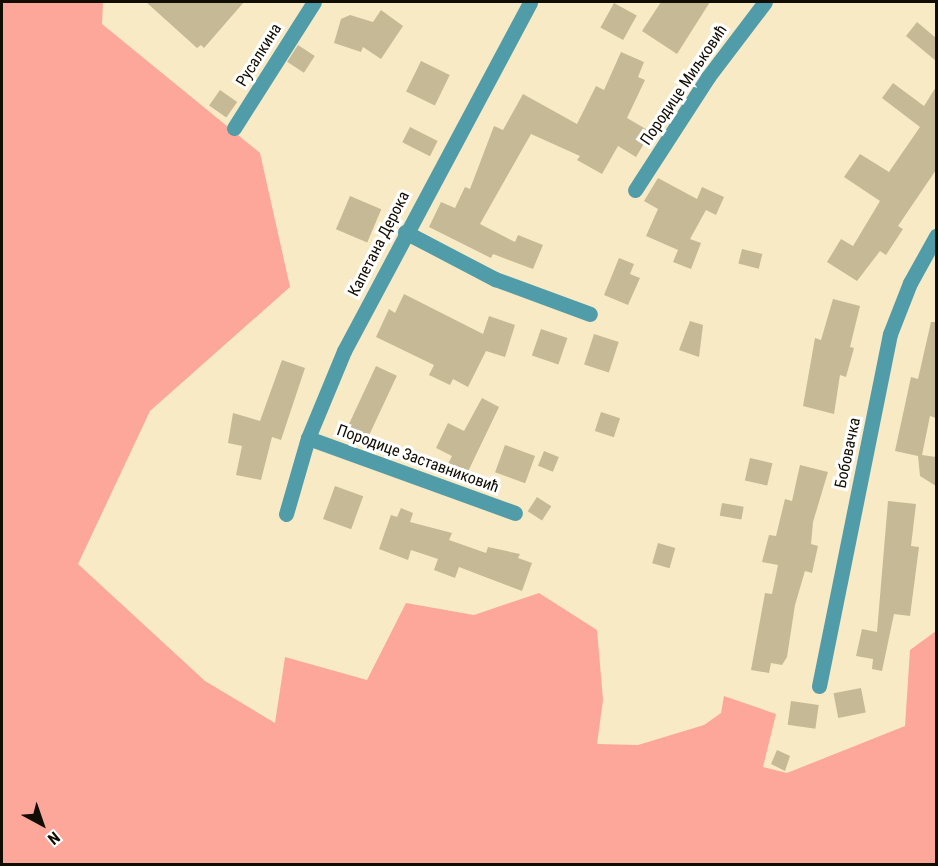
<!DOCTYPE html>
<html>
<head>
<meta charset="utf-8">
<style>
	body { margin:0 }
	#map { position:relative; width:938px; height:866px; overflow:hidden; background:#f8eac5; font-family:"Roboto Condensed",sans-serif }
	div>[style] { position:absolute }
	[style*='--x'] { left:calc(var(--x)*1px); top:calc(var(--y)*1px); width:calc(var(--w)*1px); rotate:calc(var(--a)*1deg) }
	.green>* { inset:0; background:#fca799 }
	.building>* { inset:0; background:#c6b995; transform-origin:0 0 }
	.street>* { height:15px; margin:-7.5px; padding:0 7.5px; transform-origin:7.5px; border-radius:7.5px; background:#519ca9 }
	span { translate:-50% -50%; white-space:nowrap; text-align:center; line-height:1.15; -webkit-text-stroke:6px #fff; paint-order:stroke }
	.street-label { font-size:16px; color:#120d03 }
	.frame { position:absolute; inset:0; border:3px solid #120d03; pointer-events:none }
	.north { position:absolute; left:12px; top:794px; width:60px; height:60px; -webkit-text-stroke:4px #fff; paint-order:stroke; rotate:140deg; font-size:16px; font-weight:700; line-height:24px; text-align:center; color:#120d03 }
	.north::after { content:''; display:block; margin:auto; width:21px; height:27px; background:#120d03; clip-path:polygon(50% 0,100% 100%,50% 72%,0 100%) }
</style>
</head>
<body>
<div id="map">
	<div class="green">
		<i style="clip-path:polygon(2px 2px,103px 2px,102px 24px,260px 153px,290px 287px,150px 411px,78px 564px,205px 681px,275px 723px,285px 657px,367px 680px,406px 603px,474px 615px,539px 593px,597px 630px,603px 700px,597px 744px,638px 745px,704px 725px,721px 713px,724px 696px,776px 714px,763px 767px,787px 773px,905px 726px,910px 650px,936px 631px,936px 864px,2px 864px)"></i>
	</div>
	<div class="building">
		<i style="clip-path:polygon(146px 2px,244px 2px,204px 48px,201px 45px,197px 48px)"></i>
		<i style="clip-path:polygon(661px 2px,710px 2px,677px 54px,642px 31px)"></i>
		<i style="left:614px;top:3px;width:26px;height:28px;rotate:29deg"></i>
		<i style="clip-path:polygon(381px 10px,403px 26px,381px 59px,363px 47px,361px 52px,334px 43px,341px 19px,350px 15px,373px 22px)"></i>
		<i style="clip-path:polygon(917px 22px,936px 38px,936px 61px,906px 36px)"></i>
		<i style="left:298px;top:45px;width:20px;height:20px;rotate:33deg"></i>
		<i style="clip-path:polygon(621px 52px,644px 62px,638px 77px,645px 80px,627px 118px,651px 132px,636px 157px,618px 146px,602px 174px,577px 160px,580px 156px,531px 134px,480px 224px,515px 242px,518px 235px,543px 245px,533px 269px,493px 254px,491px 258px,429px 227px,441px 202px,455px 208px,465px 187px,470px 189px,494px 126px,503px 130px,523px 94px,577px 124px,596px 86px,604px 90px)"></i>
		<i style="left:421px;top:61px;width:32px;height:34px;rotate:26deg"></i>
		<i style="clip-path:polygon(893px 83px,924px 106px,936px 87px,936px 170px,898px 226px,903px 229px,886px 255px,880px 251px,857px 281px,827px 262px,841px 239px,853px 246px,880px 201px,844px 177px,860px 154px,889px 172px,920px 127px,882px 98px)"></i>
		<i style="left:220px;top:90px;width:21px;height:19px;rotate:35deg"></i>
		<i style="left:410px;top:127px;width:31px;height:17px;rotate:27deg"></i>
		<i style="clip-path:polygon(658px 178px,697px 199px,702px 187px,724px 197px,716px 215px,706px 210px,690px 239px,701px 243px,691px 269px,673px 262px,678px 250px,646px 236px,658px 209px,644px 201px)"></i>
		<i style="left:350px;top:196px;width:34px;height:36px;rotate:23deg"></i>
		<i style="left:742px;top:249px;width:21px;height:15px;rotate:14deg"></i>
		<i style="clip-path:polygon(619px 258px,634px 264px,630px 274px,640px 278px,628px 305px,604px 295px)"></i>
		<i style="clip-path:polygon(404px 294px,483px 334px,489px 316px,515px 325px,505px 357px,486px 351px,468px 387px,453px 379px,450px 385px,429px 375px,434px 365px,376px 337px,389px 309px,395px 313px)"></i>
		<i style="clip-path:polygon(833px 299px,860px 306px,850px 347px,854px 348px,846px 377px,840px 375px,834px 414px,803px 406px,815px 338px,821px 340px)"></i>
		<i style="clip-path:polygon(690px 321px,703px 325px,699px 357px,679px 350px)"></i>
		<i style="clip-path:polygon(931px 322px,936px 322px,936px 418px,930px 416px,922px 455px,936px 457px,936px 486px,920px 476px,918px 456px,895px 451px,911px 377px,918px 379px)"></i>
		<i style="left:541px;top:329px;width:28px;height:28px;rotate:19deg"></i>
		<i style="left:594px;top:334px;width:26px;height:32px;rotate:18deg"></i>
		<i style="clip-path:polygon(282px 360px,305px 368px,281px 440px,272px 437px,261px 480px,236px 475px,242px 446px,228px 443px,233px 413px,260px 421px)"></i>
		<i style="left:376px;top:366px;width:23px;height:68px;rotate:25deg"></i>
		<i style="clip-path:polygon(482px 398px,499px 407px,463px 482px,444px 472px,452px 456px,436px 448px,448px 423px,464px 431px)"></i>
		<i style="left:601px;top:412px;width:20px;height:20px;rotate:18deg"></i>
		<i style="left:505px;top:445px;width:32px;height:29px;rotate:20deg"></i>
		<i style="left:544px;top:451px;width:16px;height:16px;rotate:22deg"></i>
		<i style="left:750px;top:458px;width:23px;height:23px;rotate:13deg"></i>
		<i style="clip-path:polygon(800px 465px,828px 472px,813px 522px,811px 544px,818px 546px,812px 573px,805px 571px,795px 605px,787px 657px,782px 665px,771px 663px,769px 673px,751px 670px,765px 593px,772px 594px,778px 565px,762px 562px,769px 535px,776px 536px,785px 499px,792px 501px)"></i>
		<i style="left:335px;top:486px;width:30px;height:35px;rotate:20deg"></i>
		<i style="left:537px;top:497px;width:17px;height:17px;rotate:33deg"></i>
		<i style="clip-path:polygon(888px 501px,916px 504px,911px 546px,919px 547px,910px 616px,894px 614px,882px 671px,872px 669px,873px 659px,856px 656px,862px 629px,877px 632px)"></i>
		<i style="left:722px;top:503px;width:22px;height:13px;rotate:10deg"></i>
		<i style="clip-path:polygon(401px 508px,413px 513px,410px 522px,452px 533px,449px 540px,486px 553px,488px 547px,520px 554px,518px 558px,532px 563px,522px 591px,459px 567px,455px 578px,434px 570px,438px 559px,411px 550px,408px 560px,379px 549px,391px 515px,397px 517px)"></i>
		<i style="left:658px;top:543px;width:18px;height:21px;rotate:16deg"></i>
		<i style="left:861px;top:688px;width:25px;height:28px;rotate:79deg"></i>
		<i style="left:791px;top:701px;width:28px;height:24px;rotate:8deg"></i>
		<i style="clip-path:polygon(777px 750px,790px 756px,785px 771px,771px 764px)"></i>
	</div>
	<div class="street">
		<i style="--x:234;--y:128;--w:149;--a:-57.6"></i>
		<i style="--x:635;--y:190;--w:135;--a:-57.1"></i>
		<i style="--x:708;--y:77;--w:94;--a:-52.8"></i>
		<i style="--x:405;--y:232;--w:102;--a:27.6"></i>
		<i style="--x:495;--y:279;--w:101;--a:20.2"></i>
		<i style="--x:308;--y:438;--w:220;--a:19.9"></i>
		<i style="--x:286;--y:514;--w:79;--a:-73.9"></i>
		<i style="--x:308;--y:438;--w:94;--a:-67.5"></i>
		<i style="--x:344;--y:351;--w:395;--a:-61.9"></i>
		<i style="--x:819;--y:686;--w:359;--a:-78.6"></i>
		<i style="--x:890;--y:334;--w:55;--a:-68.6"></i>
		<i style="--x:910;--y:283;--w:54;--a:-61"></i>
	</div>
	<div class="street-label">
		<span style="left:259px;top:55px;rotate:-58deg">Русалкина</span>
		<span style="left:684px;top:85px;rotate:-56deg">Породице Миљковић</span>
		<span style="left:379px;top:244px;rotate:-63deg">Капетана Дерока</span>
		<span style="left:848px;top:453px;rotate:-78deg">Бобовачка</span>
		<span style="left:418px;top:459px;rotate:20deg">Породице Заставниковић</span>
	</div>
	<div class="frame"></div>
	<div class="north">N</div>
</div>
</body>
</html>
